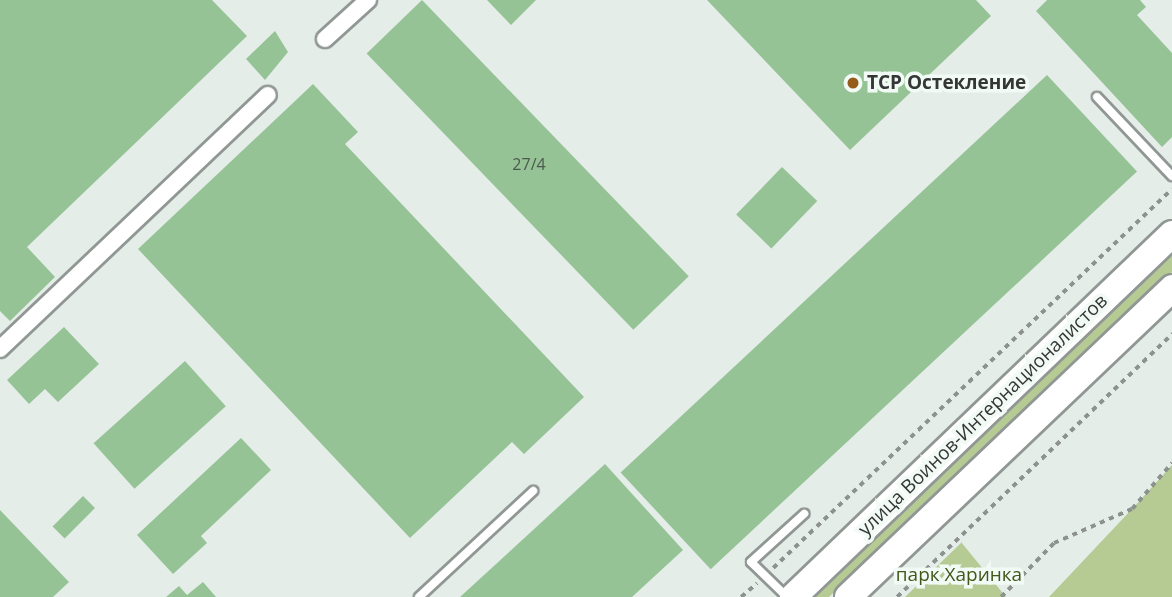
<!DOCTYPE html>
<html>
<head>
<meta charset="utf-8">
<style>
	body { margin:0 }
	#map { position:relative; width:1172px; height:597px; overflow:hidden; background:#e5ede9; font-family:"Open Sans",sans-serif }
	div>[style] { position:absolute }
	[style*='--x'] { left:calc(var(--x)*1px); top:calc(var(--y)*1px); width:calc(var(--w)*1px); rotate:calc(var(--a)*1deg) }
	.green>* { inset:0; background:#b6cb93 }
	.building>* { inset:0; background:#95c396; transform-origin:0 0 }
	.path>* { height:3.5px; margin-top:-1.75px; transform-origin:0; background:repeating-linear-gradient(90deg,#8d928f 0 5px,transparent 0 10px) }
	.roads { filter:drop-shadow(2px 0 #909794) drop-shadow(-2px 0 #909794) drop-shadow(0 2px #909794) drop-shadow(0 -2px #909794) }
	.service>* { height:8px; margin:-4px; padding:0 4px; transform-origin:4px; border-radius:4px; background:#fff }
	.minor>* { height:16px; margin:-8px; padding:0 8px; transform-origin:8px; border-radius:8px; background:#fff }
	.primary>* { height:26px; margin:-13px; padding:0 13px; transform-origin:13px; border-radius:13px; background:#fff }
	.dots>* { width:19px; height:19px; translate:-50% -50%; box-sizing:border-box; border:4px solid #f2faf6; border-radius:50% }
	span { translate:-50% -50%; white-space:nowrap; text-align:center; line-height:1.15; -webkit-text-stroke:7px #f2faf6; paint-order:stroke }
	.number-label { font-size:16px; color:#4c5a4d }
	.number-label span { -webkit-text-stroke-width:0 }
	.poi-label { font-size:19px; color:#343735; font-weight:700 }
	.left { translate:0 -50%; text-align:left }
	.street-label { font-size:19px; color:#343735 }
	.park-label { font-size:19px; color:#44571b }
</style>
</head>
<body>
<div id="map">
	<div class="green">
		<i style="clip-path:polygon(1172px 254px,1172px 272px,829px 597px,813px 597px)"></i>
		<i style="clip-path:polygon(1172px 465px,1172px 597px,1049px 597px,1132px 509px)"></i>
		<i style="clip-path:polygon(961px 542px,1006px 597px,905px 597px,961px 543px)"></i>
	</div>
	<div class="building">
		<i style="clip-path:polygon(0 0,212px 0,247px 36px,27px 247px,55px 277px,10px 321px,0 311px)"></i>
		<i style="left:422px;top:0;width:384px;height:77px;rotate:46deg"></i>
		<i style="clip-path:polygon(487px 0,536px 0,511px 25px)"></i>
		<i style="clip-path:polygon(707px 0,976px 0,991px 16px,850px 150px)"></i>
		<i style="clip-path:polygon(1047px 0,1140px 0,1146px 7px,1137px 15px,1172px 53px,1172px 137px,1162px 147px,1036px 11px)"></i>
		<i style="clip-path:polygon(275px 31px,288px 52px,265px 80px,246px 59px)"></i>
		<i style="left:1047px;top:75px;width:132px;height:583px;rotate:47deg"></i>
		<i style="clip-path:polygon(313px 84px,358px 132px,345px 144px,584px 397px,524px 454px,512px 442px,410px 538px,138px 249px)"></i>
		<i style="left:782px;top:167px;width:49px;height:66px;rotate:44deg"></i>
		<i style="clip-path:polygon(64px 327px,99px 364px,58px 402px,45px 389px,29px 404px,7px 380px)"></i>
		<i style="left:185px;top:361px;width:61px;height:123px;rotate:48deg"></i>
		<i style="clip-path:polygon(241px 438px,271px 470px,201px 536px,207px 543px,173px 574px,137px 535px)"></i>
		<i style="clip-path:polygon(605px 464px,683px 550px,632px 597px,460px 597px)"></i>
		<i style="left:83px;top:496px;width:17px;height:43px;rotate:45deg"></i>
		<i style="clip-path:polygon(0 510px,69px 582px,53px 597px,0 597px)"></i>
		<i style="clip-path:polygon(203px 582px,216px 597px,166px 597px,179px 586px,187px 595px)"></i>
	</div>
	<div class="path">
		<i style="--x:773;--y:568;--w:550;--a:-43.53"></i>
		<i style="--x:741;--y:597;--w:21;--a:-41"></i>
		<i style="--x:897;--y:597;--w:381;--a:-43.7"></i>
		<i style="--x:1001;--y:597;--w:76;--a:-45.5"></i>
		<i style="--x:1054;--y:543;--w:85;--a:-23.6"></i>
		<i style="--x:1132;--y:509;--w:61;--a:-49"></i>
	</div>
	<div class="roads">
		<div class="service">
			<i style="--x:1097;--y:97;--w:109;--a:46.5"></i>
			<i style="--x:419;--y:597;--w:156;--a:-42.9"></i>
			<i style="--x:787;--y:597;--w:50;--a:-135.8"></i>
			<i style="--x:751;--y:562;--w:72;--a:-42.2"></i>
		</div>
		<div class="minor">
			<i style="--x:325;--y:39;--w:58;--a:-42.2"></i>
			<i style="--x:0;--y:349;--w:369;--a:-43.5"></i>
		</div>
		<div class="primary">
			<i style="--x:793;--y:597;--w:525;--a:-43.76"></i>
			<i style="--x:848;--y:597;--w:448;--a:-43.6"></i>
		</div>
	</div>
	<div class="dots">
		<i style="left:853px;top:83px;background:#955b19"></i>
	</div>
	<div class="number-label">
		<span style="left:529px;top:164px">27/4</span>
	</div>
	<div class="poi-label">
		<span class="left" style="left:867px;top:83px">ТСР Остекление</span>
	</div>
	<div class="street-label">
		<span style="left:983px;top:415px;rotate:-44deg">улица Воинов-Интернационалистов</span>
	</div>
	<div class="park-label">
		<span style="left:959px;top:575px">парк Харинка</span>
	</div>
</div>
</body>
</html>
